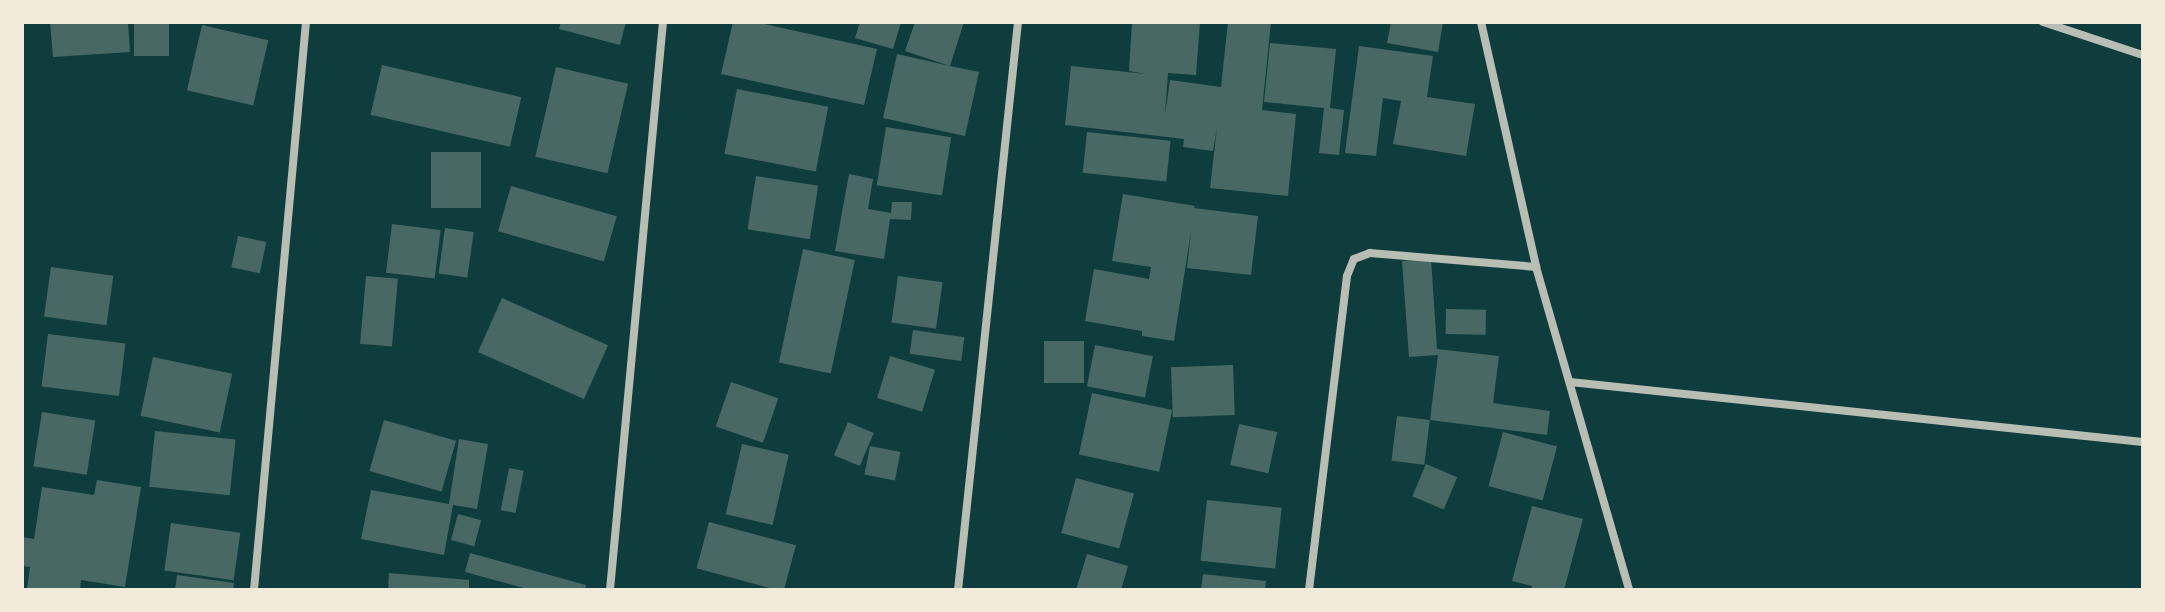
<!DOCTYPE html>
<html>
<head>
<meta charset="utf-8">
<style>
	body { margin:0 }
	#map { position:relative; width:2165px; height:612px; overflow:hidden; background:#0f3d3e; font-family:"IBM Plex Serif",serif }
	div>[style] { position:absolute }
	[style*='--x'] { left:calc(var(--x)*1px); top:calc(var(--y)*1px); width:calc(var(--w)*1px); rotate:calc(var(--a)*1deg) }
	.building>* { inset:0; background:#486865; transform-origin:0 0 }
	.minor>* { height:8px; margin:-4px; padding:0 4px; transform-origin:4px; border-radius:4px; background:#b8beb3 }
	span { translate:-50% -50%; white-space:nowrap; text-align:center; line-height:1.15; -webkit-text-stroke:6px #f1e9da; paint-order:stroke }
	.frame { position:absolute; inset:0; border:24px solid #f1e9da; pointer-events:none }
</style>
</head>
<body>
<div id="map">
	<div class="building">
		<i style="clip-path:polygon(50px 22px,128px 22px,130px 52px,53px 57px)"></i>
		<i style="left:134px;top:22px;width:35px;height:34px"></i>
		<i style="clip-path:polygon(561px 22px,626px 22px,620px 45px,559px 29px)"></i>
		<i style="clip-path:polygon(733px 22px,755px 22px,877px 49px,864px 105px,721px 74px)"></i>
		<i style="clip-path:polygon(860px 22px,901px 22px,893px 49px,855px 38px)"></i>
		<i style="clip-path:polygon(915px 22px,964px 22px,950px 66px,979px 72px,965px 136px,883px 118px,897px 54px,950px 66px,905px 51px)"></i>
		<i style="clip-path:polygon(1132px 22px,1200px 22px,1196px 75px,1168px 73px,1165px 115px,1170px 80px,1221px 87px,1228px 22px,1271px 22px,1262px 110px,1296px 114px,1288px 196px,1210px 188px,1217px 128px,1213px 151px,1183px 147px,1184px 139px,1065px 125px,1071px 66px,1146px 74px,1129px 71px)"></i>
		<i style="clip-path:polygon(1391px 22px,1443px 22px,1438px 52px,1387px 43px)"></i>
		<i style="left:202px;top:25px;width:68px;height:67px;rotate:13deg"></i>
		<i style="clip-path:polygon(1270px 43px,1336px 49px,1330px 108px,1344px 110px,1339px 155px,1319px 153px,1324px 108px,1264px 102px)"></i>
		<i style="clip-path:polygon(1359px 46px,1433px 56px,1427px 97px,1475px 104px,1466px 156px,1393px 144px,1401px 101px,1383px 98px,1376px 156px,1345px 153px)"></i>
		<i style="left:382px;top:65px;width:143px;height:51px;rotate:13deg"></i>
		<i style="left:556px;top:67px;width:74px;height:92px;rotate:13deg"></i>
		<i style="left:737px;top:89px;width:93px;height:66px;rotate:11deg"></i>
		<i style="left:886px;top:127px;width:66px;height:59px;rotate:9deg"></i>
		<i style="left:1087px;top:132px;width:84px;height:41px;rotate:6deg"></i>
		<i style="left:481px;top:152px;width:56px;height:50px;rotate:90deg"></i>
		<i style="clip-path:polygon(849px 174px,873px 179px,868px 209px,891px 213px,892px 202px,912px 202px,911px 220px,890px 219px,884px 259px,835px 251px)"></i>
		<i style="left:756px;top:176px;width:63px;height:54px;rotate:9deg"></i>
		<i style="left:511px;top:186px;width:110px;height:47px;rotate:16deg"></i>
		<i style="clip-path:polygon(1123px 194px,1195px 206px,1194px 208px,1258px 216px,1251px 275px,1187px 268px,1191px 231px,1174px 341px,1142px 336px,1142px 331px,1085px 321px,1094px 269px,1149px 279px,1151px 267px,1112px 261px)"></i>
		<i style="left:392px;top:224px;width:49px;height:49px;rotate:7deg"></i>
		<i style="left:445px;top:228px;width:29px;height:46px;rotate:8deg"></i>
		<i style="left:238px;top:236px;width:29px;height:32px;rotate:12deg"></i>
		<i style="left:803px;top:249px;width:53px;height:116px;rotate:12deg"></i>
		<i style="clip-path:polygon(1431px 259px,1437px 349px,1499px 356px,1493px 403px,1550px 411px,1547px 435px,1430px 420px,1438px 355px,1409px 357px,1402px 261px)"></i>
		<i style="left:51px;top:267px;width:63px;height:50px;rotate:8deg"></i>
		<i style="left:366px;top:276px;width:32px;height:68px;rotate:5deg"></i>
		<i style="left:898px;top:276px;width:45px;height:47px;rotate:8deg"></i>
		<i style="left:502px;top:298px;width:116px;height:59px;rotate:24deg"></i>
		<i style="left:1446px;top:309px;width:40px;height:25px;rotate:1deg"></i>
		<i style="left:913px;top:330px;width:52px;height:24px;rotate:8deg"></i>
		<i style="left:48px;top:334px;width:78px;height:53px;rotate:7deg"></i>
		<i style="left:1044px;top:341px;width:40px;height:42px"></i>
		<i style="left:1095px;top:345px;width:59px;height:42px;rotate:11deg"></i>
		<i style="left:890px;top:356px;width:47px;height:44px;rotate:17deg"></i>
		<i style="left:153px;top:357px;width:81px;height:60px;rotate:12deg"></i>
		<i style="left:1233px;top:365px;width:50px;height:62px;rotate:88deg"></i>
		<i style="left:731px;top:382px;width:50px;height:47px;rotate:19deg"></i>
		<i style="left:1092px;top:393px;width:82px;height:63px;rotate:12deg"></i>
		<i style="left:42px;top:412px;width:54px;height:55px;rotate:9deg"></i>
		<i style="left:1397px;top:416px;width:33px;height:45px;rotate:7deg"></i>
		<i style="left:384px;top:420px;width:75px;height:53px;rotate:16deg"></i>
		<i style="left:848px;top:422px;width:28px;height:36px;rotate:23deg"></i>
		<i style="left:1239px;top:424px;width:39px;height:42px;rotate:12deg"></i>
		<i style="left:155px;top:431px;width:81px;height:56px;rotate:6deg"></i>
		<i style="left:1503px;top:432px;width:56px;height:56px;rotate:15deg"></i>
		<i style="clip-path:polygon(459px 439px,488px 444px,477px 509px,453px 505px,444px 555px,361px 539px,371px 490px,449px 504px)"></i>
		<i style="left:742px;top:444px;width:48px;height:72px;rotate:13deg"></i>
		<i style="left:870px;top:446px;width:31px;height:29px;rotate:11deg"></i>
		<i style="left:1426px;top:464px;width:34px;height:35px;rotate:23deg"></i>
		<i style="left:509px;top:468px;width:15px;height:43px;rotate:11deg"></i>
		<i style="left:1076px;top:478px;width:60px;height:57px;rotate:15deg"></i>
		<i style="clip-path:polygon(97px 480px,141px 487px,125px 587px,81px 580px,80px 590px,27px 590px,30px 567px,22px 566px,22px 537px,34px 539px,42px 487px,94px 495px)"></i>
		<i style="left:1207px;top:500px;width:75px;height:61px;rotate:6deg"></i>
		<i style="clip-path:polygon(1532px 506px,1583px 519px,1564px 590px,1531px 590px,1532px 586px,1512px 581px)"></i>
		<i style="left:458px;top:514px;width:24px;height:27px;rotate:15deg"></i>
		<i style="left:709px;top:522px;width:90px;height:48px;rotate:15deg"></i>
		<i style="left:171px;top:523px;width:70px;height:48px;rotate:8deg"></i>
		<i style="clip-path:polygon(470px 553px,586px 585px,585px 590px,531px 590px,465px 572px)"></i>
		<i style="clip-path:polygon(1087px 554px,1128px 566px,1121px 590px,1076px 590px)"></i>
		<i style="clip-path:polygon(389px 573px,469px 580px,469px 590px,388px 590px)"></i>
		<i style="clip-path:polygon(1203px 574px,1266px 581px,1265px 590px,1201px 590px)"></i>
		<i style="clip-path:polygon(177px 575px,234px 583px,233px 590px,175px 590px)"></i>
	</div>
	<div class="minor">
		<i style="--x:1481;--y:22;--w:251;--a:77.3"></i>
		<i style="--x:1536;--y:267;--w:336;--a:73.9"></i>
		<i style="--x:2043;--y:22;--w:105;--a:18.3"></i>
		<i style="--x:1570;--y:382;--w:576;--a:5.98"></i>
		<i style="--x:254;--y:590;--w:570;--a:-84.77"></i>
		<i style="--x:610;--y:590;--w:570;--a:-84.67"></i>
		<i style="--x:958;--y:590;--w:571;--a:-83.97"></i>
		<i style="--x:1309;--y:590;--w:316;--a:-83.1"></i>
		<i style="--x:1347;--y:276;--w:18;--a:-68"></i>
		<i style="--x:1354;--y:259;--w:17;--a:-21"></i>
		<i style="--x:1370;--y:253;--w:167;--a:4.8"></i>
	</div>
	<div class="frame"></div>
</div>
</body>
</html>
